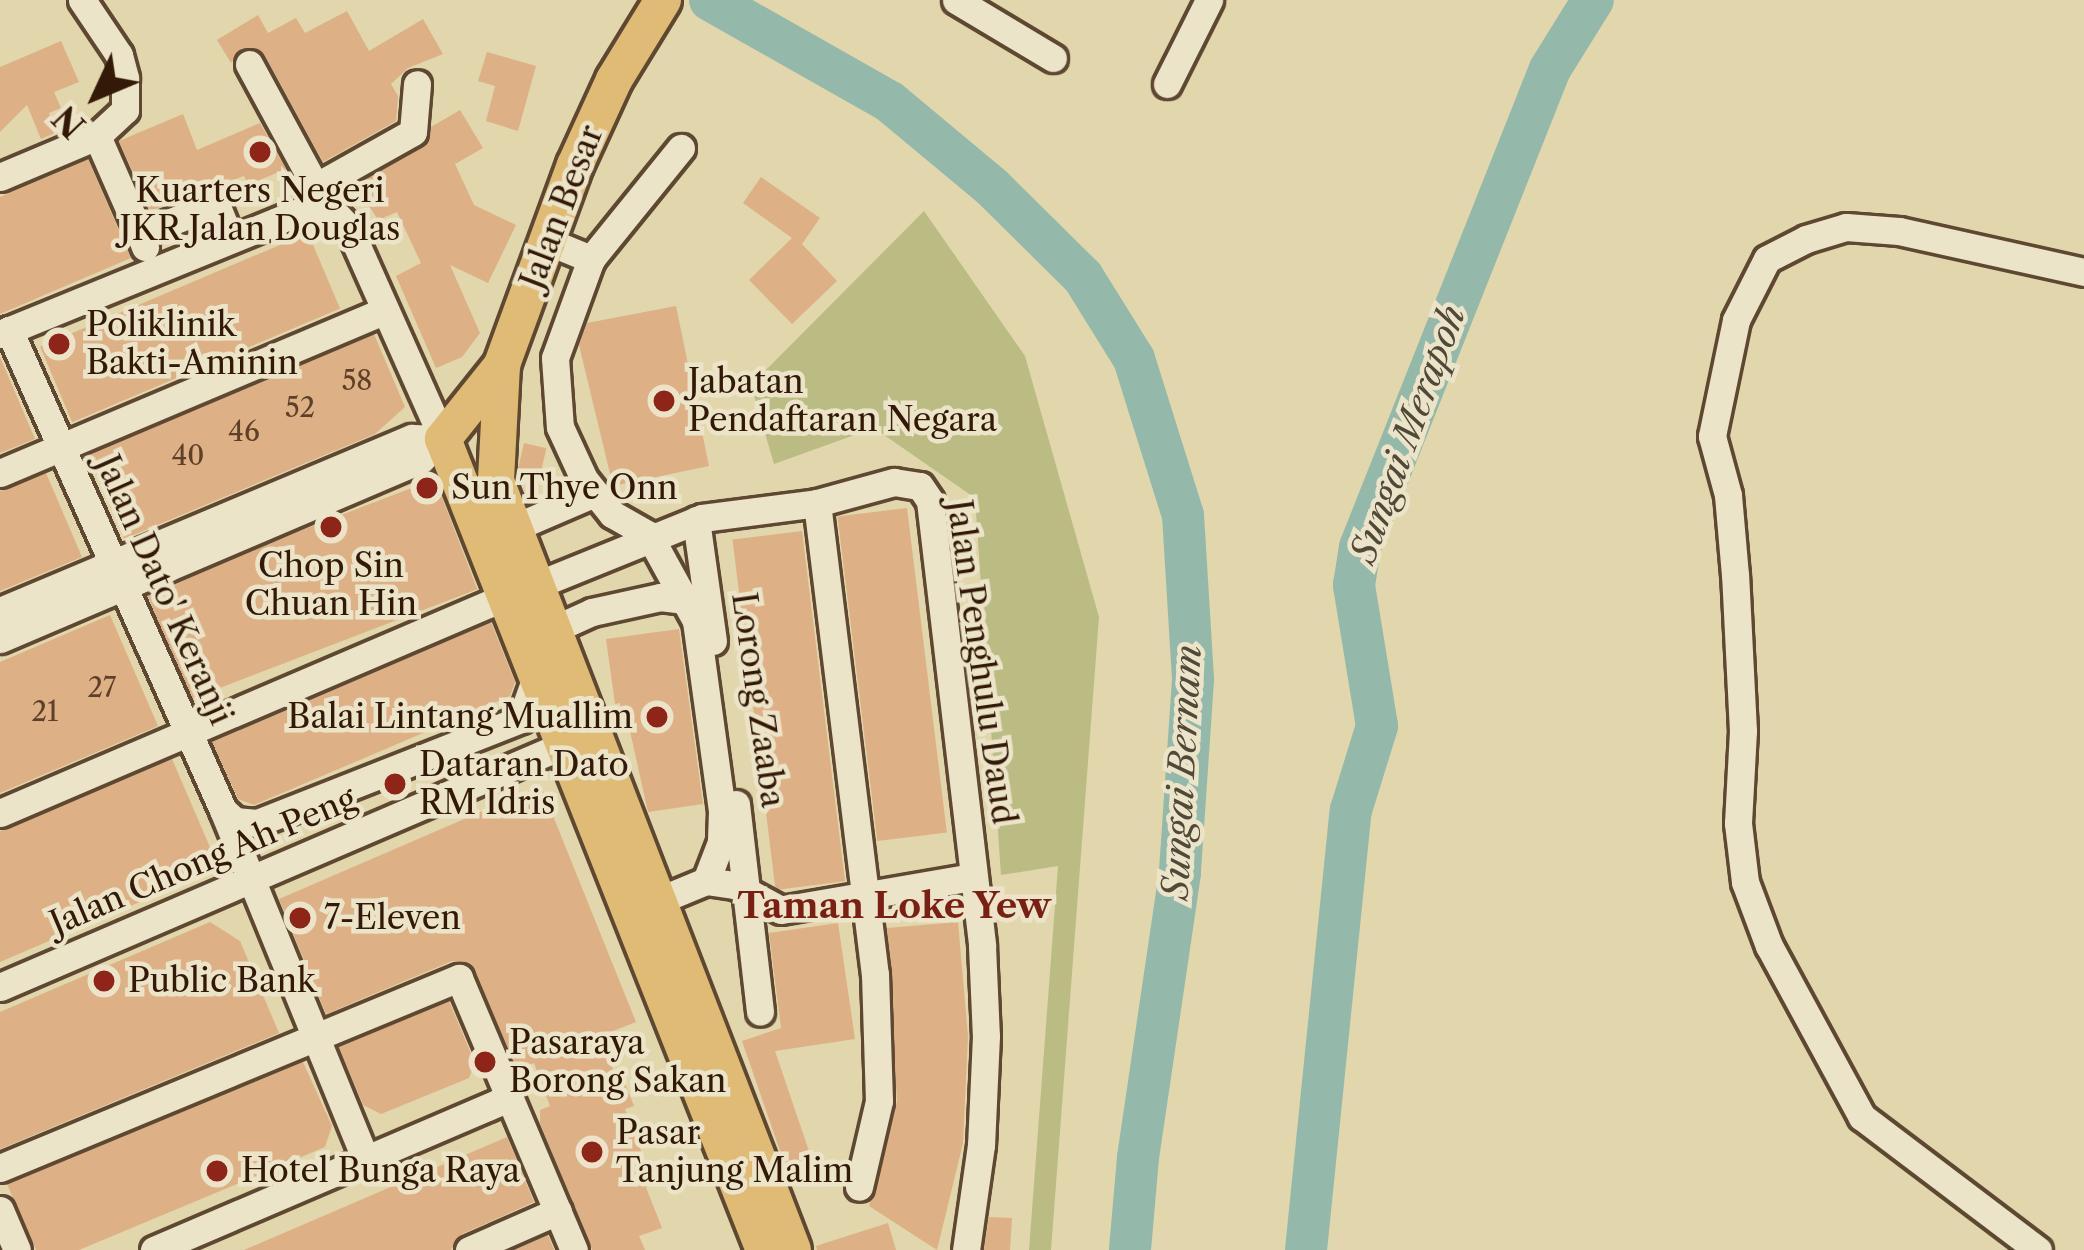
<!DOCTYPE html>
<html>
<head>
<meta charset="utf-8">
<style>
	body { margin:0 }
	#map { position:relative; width:2084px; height:1250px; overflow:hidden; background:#e1d6ac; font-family:"Libre Caslon Text",serif }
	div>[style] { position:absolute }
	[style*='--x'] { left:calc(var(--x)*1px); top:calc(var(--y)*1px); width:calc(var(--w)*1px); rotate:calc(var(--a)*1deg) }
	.green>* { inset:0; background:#babc84 }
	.river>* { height:42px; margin:-21px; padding:0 21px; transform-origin:21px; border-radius:21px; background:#94b9ab }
	.building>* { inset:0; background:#ddb086; transform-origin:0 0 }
	.roads { filter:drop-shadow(3px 0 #5e4831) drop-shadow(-3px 0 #5e4831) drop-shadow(0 3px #5e4831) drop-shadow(0 -3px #5e4831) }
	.minor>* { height:27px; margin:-13.5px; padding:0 13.5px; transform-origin:13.5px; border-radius:13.5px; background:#ece4c9 }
	.major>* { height:36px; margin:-18px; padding:0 18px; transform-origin:18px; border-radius:18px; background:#e0bb76 }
	.dots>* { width:33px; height:33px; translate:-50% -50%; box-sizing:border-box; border:6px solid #ece4c9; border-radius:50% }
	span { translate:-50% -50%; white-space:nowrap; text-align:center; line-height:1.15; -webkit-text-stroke:9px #ece4c9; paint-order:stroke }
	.number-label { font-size:27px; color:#5e3f28 }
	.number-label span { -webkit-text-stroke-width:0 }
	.poi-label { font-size:33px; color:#331908 }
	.left { translate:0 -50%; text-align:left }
	.right { translate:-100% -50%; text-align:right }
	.street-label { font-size:33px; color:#331908 }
	.water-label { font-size:36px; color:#504939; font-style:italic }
	.neighbourhood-label { font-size:36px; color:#7a1f14; font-weight:700 }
	.north { position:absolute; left:36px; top:36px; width:120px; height:120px; -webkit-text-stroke:9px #ece4c9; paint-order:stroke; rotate:226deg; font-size:33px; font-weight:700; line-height:48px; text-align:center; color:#331908 }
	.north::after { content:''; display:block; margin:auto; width:42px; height:54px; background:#331908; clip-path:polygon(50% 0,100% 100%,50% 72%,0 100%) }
</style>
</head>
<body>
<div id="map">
	<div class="green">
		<i style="clip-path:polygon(924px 211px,1025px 356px,1099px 617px,1051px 1250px,1029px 1250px,1058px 866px,1001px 875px,975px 498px,874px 428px,774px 464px,751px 385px)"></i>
	</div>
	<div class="river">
		<i style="--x:710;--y:0;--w:207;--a:29.5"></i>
		<i style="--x:890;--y:102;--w:133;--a:39.8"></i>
		<i style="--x:992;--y:187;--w:128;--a:44.7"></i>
		<i style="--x:1083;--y:277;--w:97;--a:58.1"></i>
		<i style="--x:1134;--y:359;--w:164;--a:72.6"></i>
		<i style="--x:1183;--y:515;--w:165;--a:86.5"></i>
		<i style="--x:1193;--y:680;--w:193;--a:93.9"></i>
		<i style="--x:1180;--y:873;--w:288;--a:98.4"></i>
		<i style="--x:1138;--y:1158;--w:92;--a:95"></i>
		<i style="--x:1306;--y:1250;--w:442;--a:-84.2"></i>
		<i style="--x:1351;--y:810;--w:88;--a:-72.8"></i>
		<i style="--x:1377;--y:726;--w:143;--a:-99.3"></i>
		<i style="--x:1354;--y:585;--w:38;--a:-81"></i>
		<i style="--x:1360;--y:547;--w:514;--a:-68.32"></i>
		<i style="--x:1550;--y:69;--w:81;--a:-58.1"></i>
	</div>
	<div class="building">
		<i style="clip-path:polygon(347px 11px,369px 51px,423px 19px,443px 54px,408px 68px,391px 84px,398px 96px,396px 121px,323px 162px,264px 54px,242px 48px,231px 63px,217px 40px,258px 15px,268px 33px,296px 18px,305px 33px)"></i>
		<i style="clip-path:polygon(61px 41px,79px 82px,54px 92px,61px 108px,49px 113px,57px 132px,41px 139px,27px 105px,0 132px,0 67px)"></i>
		<i style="clip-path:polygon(487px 52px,536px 66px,518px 131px,486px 121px,495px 86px,478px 81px)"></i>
		<i style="clip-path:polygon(460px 110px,483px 148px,455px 164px,474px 205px,516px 225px,488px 283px,450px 265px,480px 333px,462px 357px,436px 368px,396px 276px,421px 263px,397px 212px,378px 220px,356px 185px,423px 147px,431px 127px)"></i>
		<i style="clip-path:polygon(183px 114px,197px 150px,260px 123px,286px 169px,248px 185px,244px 176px,150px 211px,119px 141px)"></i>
		<i style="clip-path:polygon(88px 159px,131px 258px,0 314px,0 197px)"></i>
		<i style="clip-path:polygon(761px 177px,820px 218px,802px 244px,837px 281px,792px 324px,749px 280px,792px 238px,743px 203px)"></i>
		<i style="left:308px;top:233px;width:82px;height:291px;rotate:67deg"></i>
		<i style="clip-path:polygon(676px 306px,709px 466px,613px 486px,579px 345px,587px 323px)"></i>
		<i style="clip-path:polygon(374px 334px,405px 407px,375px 434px,124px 539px,88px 455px)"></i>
		<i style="clip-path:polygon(0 357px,35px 439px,0 453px)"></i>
		<i style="left:524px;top:443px;width:23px;height:26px;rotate:13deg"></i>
		<i style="clip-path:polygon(46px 473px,82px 557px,0 591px,0 491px)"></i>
		<i style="left:435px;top:479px;width:118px;height:310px;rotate:69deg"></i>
		<i style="left:907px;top:508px;width:327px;height:70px;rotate:83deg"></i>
		<i style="left:802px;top:531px;width:353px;height:70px;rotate:83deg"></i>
		<i style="clip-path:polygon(110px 615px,158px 726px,0 793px,0 662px)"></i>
		<i style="clip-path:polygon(491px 622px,515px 682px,510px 696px,254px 805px,238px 799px,212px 742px)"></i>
		<i style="clip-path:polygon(679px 629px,703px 804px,648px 812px,630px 731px,625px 732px,620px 703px,615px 704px,606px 639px)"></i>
		<i style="clip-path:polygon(172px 759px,219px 868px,0 962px,0 831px)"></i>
		<i style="clip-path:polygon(541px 786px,636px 1022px,600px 1036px,618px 1083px,624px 1081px,634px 1106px,625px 1109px,646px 1164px,638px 1167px,662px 1228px,639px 1236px,645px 1250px,592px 1250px,540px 1123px,540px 1110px,550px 1106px,534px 1063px,517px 1069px,471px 964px,452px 961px,326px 1014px,279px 899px)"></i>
		<i style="clip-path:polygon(210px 922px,240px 941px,279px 1033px,0 1149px,0 1012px)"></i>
		<i style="clip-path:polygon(958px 922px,968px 1036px,963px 1143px,937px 1250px,869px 1206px,897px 1101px,887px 928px)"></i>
		<i style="clip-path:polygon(838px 923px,855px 1039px,775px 1051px,812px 1160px,786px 1168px,742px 1041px,781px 1028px,769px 933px)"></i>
		<i style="clip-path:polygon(449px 1001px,475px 1063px,469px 1078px,381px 1114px,363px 1105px,339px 1047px)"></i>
		<i style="clip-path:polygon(303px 1062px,332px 1126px,325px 1147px,79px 1250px,36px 1250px,7px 1184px)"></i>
		<i style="clip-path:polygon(507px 1137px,534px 1202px,462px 1234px,451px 1250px,244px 1250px)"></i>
		<i style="clip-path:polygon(989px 1217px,1012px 1218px,1010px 1250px,984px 1250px)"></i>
		<i style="clip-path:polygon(888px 1223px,896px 1250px,817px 1250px,816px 1246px)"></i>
		<i style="clip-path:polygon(548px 1235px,554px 1250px,514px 1250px)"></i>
	</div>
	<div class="roads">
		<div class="minor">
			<i style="--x:82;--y:0;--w:66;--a:56.1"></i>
			<i style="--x:119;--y:55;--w:24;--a:75"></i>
			<i style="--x:125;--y:78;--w:32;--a:90"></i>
			<i style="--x:125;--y:110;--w:38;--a:137"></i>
			<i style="--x:956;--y:0;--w:113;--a:30.9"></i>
			<i style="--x:249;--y:64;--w:157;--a:61.5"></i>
			<i style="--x:324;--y:202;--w:36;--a:46"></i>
			<i style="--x:349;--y:228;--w:231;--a:66"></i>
			<i style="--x:1167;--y:84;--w:94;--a:-63.4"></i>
			<i style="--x:0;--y:177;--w:105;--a:-22.9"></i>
			<i style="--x:97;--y:136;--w:107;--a:66.3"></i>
			<i style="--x:315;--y:187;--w:112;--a:-29.3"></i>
			<i style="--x:413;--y:132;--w:48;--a:-85.2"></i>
			<i style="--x:547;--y:241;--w:48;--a:22.2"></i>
			<i style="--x:591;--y:259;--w:105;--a:110"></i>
			<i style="--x:555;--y:358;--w:69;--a:85.9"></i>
			<i style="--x:560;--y:427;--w:57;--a:65.2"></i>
			<i style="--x:584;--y:479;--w:45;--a:51.3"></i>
			<i style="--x:612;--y:514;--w:43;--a:29.6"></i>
			<i style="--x:649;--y:535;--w:98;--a:61.3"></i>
			<i style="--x:696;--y:621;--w:192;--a:82.2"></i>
			<i style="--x:722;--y:811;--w:31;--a:92"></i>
			<i style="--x:721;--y:842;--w:42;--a:111"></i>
			<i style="--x:145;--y:247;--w:14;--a:-111"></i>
			<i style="--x:140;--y:234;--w:82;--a:-21.5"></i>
			<i style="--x:216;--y:204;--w:37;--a:68"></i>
			<i style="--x:591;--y:259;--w:143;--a:-51"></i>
			<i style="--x:9;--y:330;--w:526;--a:65.97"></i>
			<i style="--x:223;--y:810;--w:376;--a:67.8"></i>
			<i style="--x:0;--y:334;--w:350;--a:-22.2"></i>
			<i style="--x:0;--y:473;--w:418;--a:-22.9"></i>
			<i style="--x:817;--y:503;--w:475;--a:83"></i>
			<i style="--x:875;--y:974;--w:127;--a:88.2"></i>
			<i style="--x:879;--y:1101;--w:88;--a:103.1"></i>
			<i style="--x:696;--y:520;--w:122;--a:82"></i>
			<i style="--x:511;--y:529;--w:91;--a:-23.2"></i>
			<i style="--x:532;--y:587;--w:183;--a:-22.1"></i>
			<i style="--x:702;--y:518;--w:116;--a:-7.4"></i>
			<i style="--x:817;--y:503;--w:80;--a:-15.3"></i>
			<i style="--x:894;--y:482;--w:26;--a:9"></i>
			<i style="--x:920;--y:486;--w:18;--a:56"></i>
			<i style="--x:930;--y:501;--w:448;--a:83.3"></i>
			<i style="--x:982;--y:946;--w:90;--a:87.5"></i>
			<i style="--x:986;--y:1036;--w:109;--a:92.6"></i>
			<i style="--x:981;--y:1145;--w:106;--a:98.1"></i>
			<i style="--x:0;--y:611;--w:447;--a:-22.8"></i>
			<i style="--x:412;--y:438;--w:31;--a:2"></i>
			<i style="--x:550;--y:631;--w:46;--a:-24.3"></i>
			<i style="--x:592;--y:612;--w:70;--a:-12.4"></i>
			<i style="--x:660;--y:597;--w:23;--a:7"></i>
			<i style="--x:0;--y:639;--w:458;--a:-23.1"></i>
			<i style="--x:421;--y:459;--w:30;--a:-42"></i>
			<i style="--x:736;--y:804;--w:209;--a:83.4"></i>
			<i style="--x:223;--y:810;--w:16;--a:43"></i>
			<i style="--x:235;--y:821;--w:22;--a:5"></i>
			<i style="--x:257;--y:823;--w:284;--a:-21.5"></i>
			<i style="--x:521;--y:719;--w:48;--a:-70.4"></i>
			<i style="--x:0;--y:813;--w:551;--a:-23.17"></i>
			<i style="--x:643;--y:907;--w:68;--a:-22.4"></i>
			<i style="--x:706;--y:881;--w:29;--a:8"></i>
			<i style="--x:735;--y:885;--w:52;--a:28.5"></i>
			<i style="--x:781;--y:910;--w:194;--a:-9.8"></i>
			<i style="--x:0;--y:987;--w:616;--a:-23.24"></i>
			<i style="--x:0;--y:1168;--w:497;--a:-22.5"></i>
			<i style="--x:459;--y:978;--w:295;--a:67.1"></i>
			<i style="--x:0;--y:1210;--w:43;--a:67"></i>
			<i style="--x:154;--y:1250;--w:386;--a:-23.2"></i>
			<i style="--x:469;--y:1250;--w:97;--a:-23.7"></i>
			<i style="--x:2038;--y:1250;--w:221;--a:-142.9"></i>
			<i style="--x:1862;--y:1117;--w:195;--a:-118.5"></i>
			<i style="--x:1769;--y:946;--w:68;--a:-110.6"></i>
			<i style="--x:1745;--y:882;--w:59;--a:-96.8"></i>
			<i style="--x:1738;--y:823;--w:92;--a:-86.9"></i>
			<i style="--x:1743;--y:731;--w:156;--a:-92.9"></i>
			<i style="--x:1735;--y:575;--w:80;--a:-95"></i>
			<i style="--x:1728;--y:495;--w:61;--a:-105.2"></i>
			<i style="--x:1712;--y:436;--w:118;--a:-78.3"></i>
			<i style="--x:1736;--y:320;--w:68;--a:-63.1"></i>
			<i style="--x:1767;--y:259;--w:44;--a:-27.1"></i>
			<i style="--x:1806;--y:239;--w:42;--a:-16.7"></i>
			<i style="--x:1846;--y:227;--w:53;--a:4.3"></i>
			<i style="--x:1899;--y:231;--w:189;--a:12.5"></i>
		</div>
		<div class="major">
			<i style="--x:663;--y:0;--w:94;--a:121.5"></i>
			<i style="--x:614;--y:80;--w:94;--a:114.6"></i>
			<i style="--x:575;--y:165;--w:213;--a:110.1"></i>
			<i style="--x:502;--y:365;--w:116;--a:93"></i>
			<i style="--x:496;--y:481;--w:824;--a:68.88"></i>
			<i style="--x:443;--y:439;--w:872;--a:68.41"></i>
			<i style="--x:443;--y:439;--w:95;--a:-51.4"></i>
		</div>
	</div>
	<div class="dots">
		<i style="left:260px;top:152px;background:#8f2418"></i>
		<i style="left:59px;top:344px;background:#8f2418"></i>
		<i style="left:664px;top:401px;background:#8f2418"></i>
		<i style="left:427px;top:488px;background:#8f2418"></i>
		<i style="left:331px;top:527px;background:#8f2418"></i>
		<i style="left:657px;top:717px;background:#8f2418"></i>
		<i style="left:395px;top:784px;background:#8f2418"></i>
		<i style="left:300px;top:918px;background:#8f2418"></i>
		<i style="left:104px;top:981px;background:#8f2418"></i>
		<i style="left:485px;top:1062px;background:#8f2418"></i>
		<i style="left:592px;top:1152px;background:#8f2418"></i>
		<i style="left:217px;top:1171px;background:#8f2418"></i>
	</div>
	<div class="number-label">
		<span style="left:357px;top:381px">58</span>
		<span style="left:300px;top:408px">52</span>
		<span style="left:244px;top:432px">46</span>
		<span style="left:188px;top:456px">40</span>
		<span style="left:102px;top:688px">27</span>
		<span style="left:45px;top:712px">21</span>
	</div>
	<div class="poi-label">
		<span style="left:260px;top:210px">Kuarters Negeri<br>JKR Jalan Douglas</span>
		<span class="left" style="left:86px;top:344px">Poliklinik<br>Bakti-Aminin</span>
		<span class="left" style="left:688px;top:401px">Jabatan<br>Pendaftaran Negara</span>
		<span class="left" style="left:451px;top:488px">Sun Thye Onn</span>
		<span style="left:331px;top:585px">Chop Sin<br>Chuan Hin</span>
		<span class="right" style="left:633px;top:717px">Balai Lintang Muallim</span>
		<span class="left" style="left:419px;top:784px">Dataran Dato<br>RM Idris</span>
		<span class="left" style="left:324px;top:918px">7-Eleven</span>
		<span class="left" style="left:128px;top:981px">Public Bank</span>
		<span class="left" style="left:509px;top:1062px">Pasaraya<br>Borong Sakan</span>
		<span class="left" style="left:616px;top:1152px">Pasar<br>Tanjung Malim</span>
		<span class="left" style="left:241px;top:1171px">Hotel Bunga Raya</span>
	</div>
	<div class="street-label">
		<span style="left:562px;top:207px;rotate:-69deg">Jalan Besar</span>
		<span style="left:164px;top:590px;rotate:66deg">Jalan Dato' Keranji</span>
		<span style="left:981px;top:662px;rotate:82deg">Jalan Penghulu Daud</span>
		<span style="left:758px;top:700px;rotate:82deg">Lorong Zaaba</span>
		<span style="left:203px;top:861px;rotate:-23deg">Jalan Chong Ah Peng</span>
	</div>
	<div class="water-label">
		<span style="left:1408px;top:434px;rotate:-70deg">Sungai Merapoh</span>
		<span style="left:1182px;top:772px;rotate:-87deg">Sungai Bernam</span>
	</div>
	<div class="neighbourhood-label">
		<span style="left:894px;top:906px">Taman Loke Yew</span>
	</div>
	<div class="north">N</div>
</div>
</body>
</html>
